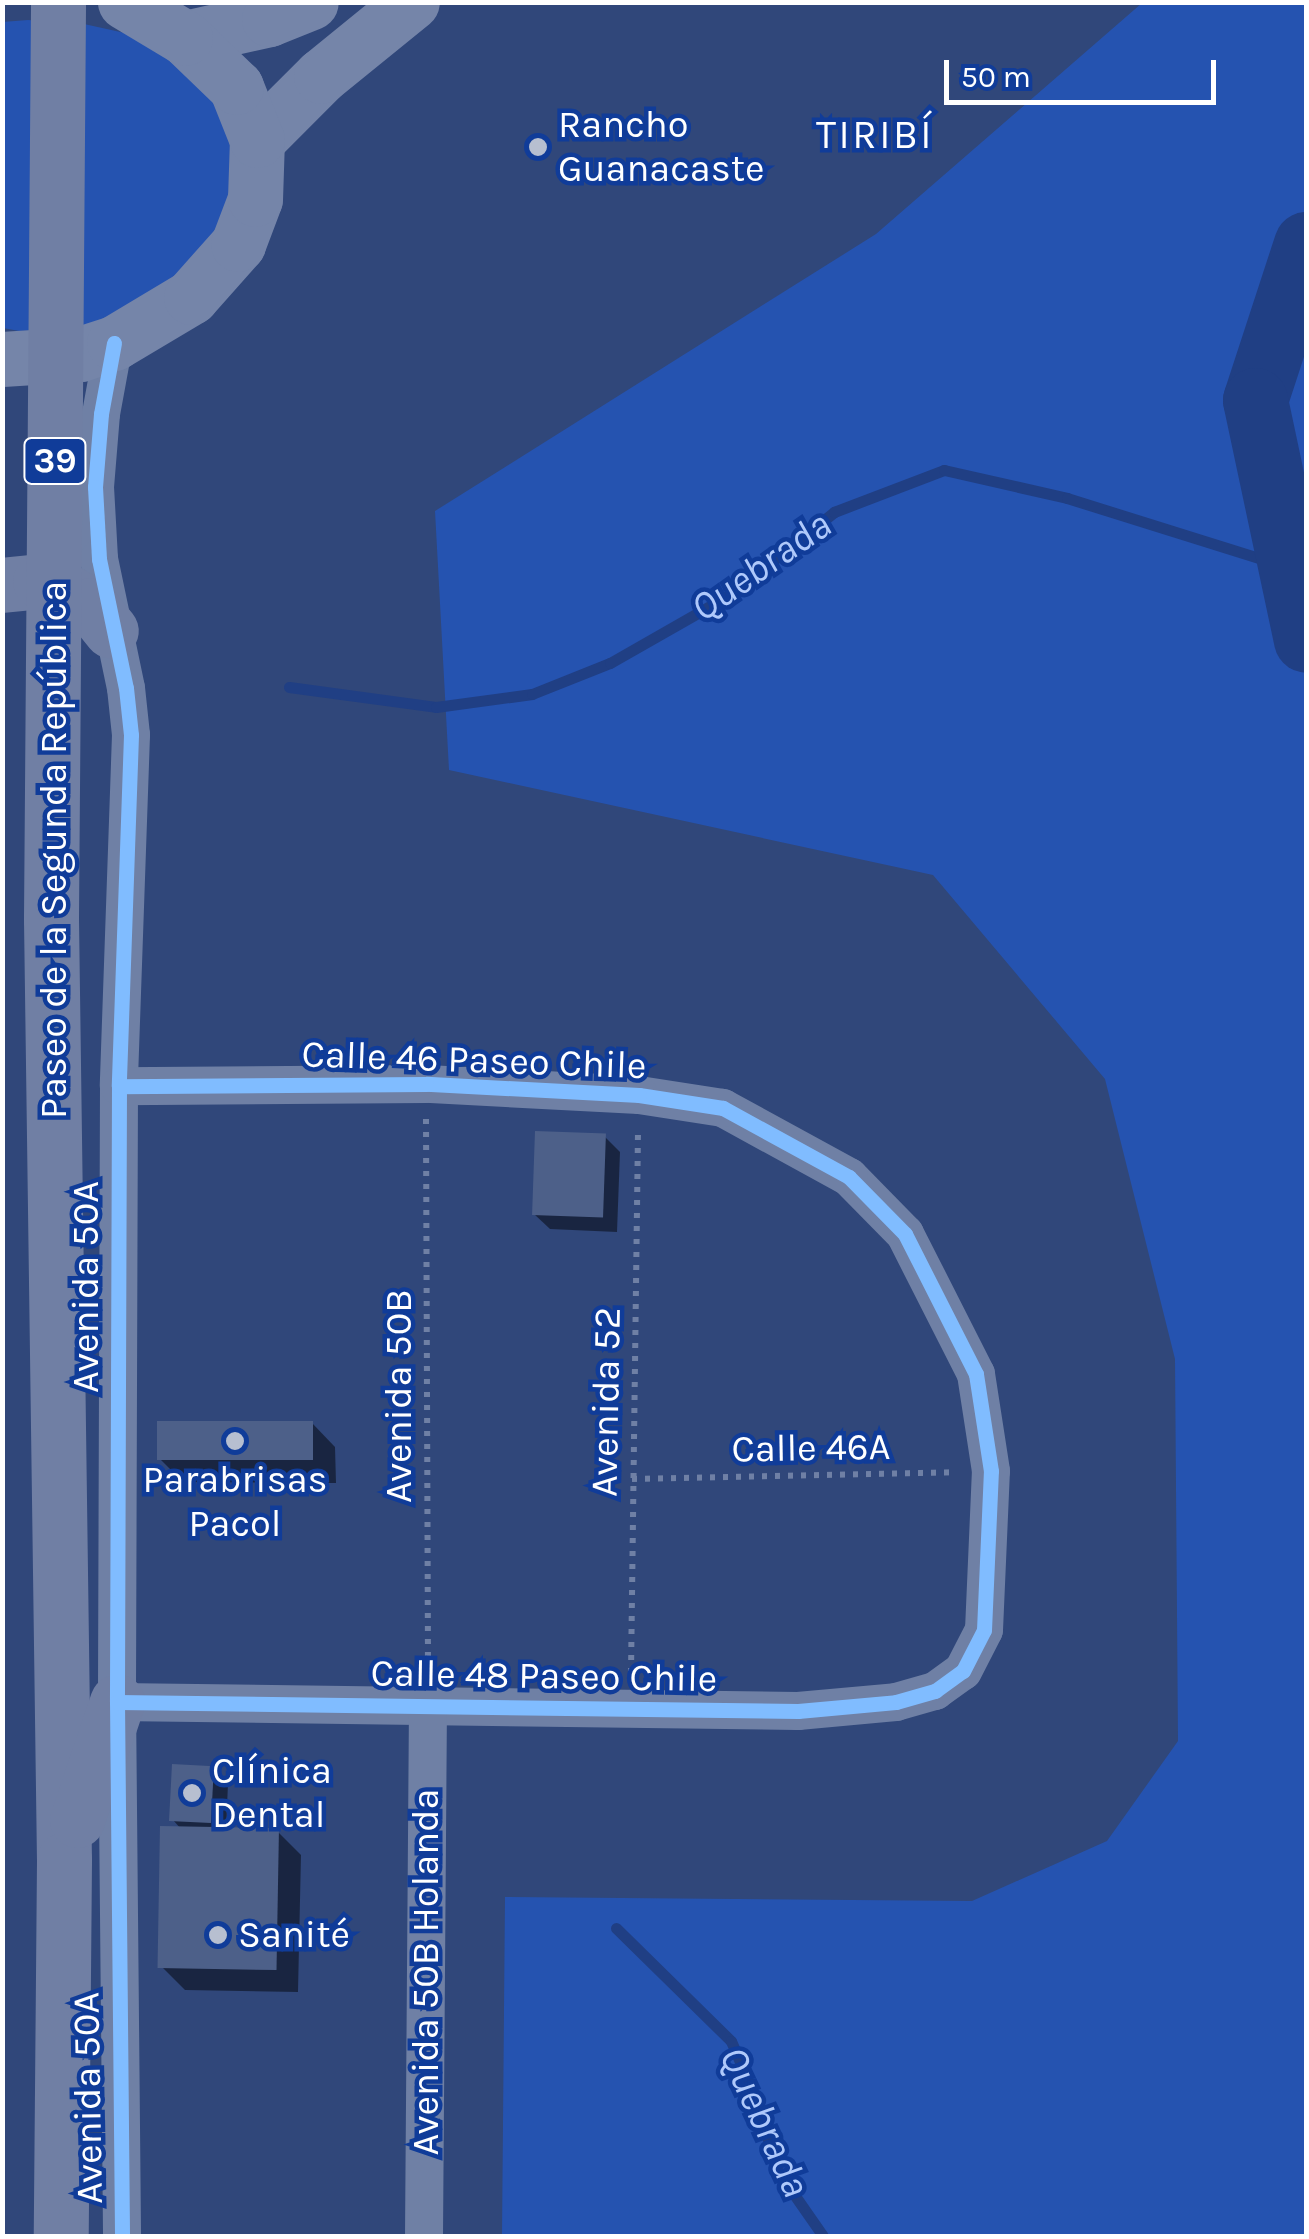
<!DOCTYPE html>
<html>
<head>
<meta charset="utf-8">
<style>
	body { margin:0 }
	#map { position:relative; width:1309px; height:2239px; overflow:hidden; background:#30477a; font-family:Karla,sans-serif }
	div>[style] { position:absolute }
	[style*='--x'] { left:calc(var(--x)*1px); top:calc(var(--y)*1px); width:calc(var(--w)*1px); rotate:calc(var(--a)*1deg) }
	.green>* { inset:0; background:#2553b0 }
	.shadow>* { inset:0; background:#0007 }
	.stream>* { height:11px; margin:-5.5px; padding:0 5.5px; transform-origin:5.5px; border-radius:5.5px; background:#203f84 }
	.river>* { height:65px; margin:-32.5px; padding:0 32.5px; transform-origin:32.5px; border-radius:32.5px; background:#203f84 }
	.building>* { inset:0; background:#4d6089; transform-origin:0 0 }
	.path>* { height:6px; margin-top:-3px; transform-origin:0; background:repeating-linear-gradient(90deg,#6f80a5 0 5px,transparent 0 13px) }
	.street>* { height:38px; margin:-19px; padding:0 19px; transform-origin:19px; border-radius:19px; background:#6f80a5 }
	.secondary>* { height:55px; margin:-27.5px; padding:0 27.5px; transform-origin:27.5px; border-radius:27.5px; background:#7585a9 }
	.highway>* { height:55px; margin:-27.5px; padding:0 27.5px; transform-origin:27.5px; border-radius:27.5px; background:#707fa4 }
	.highway-bridge>* { height:55px; margin:-27.5px; padding:0 27.5px; transform-origin:27.5px; border-radius:27.5px; background:#707fa4 }
	.cycleway>* { height:15px; margin:-7.5px; padding:0 7.5px; transform-origin:7.5px; border-radius:7.5px; background:#80bcff }
	.dots>* { width:28px; height:28px; translate:-50% -50%; box-sizing:border-box; border:5px solid #103c99; border-radius:50% }
	span { translate:-50% -50%; white-space:nowrap; text-align:center; line-height:1.15; -webkit-text-stroke:9px #103c99; paint-order:stroke }
	.shield-label span { padding:2px 8px; background:#103c99; border:2px solid; border-radius:8px; -webkit-text-stroke-width:0 }
	.shield-label { font-size:35px; color:#fff; font-weight:700 }
	.poi-label { font-size:38px; color:#fff }
	.left { translate:0 -50%; text-align:left }
	.street-label { font-size:38px; color:#fff }
	.neighbourhood-label { font-size:40px; color:#fff; letter-spacing:2.5px }
	.water-label { font-size:40px; color:#afc9fb; font-style:italic }
	.frame { position:absolute; inset:0; border:5px solid #fff; pointer-events:none }
	.scale { position:absolute; left:944px; top:60px; width:272px; height:45px; box-sizing:border-box; border:5px solid #fff; border-top:0; padding-left:12px; font-size:30px; line-height:35px; white-space:nowrap; color:#fff; -webkit-text-stroke:8px #103c99; paint-order:stroke }
</style>
</head>
<body>
<div id="map">
	<div class="green">
		<i style="clip-path:polygon(1142px 3px,1306px 3px,1306px 2236px,502px 2236px,505px 1897px,972px 1901px,1107px 1841px,1178px 1741px,1175px 1359px,1105px 1079px,933px 875px,449px 770px,435px 511px,876px 234px)"></i>
		<i style="clip-path:polygon(28px 20px,84px 24px,125px 33px,169px 58px,218px 104px,235px 144px,229px 221px,165px 295px,80px 328px,19px 331px,3px 328px,2px 22px)"></i>
	</div>
	<div class="shadow">
		<i style="clip-path:polygon(605px 1137px,620px 1152px,617px 1232px,550px 1229px,534px 1214px)"></i>
		<i style="clip-path:polygon(312px 1423px,335px 1447px,336px 1483px,183px 1482px,160px 1459px)"></i>
		<i style="clip-path:polygon(213px 1768px,228px 1784px,226px 1830px,278px 1832px,301px 1855px,298px 1992px,185px 1990px,162px 1967px,181px 1829px,173px 1820px)"></i>
	</div>
	<div class="stream">
		<i style="--x:289;--y:687;--w:148;--a:7.7"></i>
		<i style="--x:436;--y:707;--w:97;--a:-7.7"></i>
		<i style="--x:532;--y:694;--w:84;--a:-21.7"></i>
		<i style="--x:610;--y:663;--w:139;--a:-29.7"></i>
		<i style="--x:731;--y:594;--w:132;--a:-38.5"></i>
		<i style="--x:834;--y:512;--w:118;--a:-20.9"></i>
		<i style="--x:944;--y:470;--w:126;--a:12.8"></i>
		<i style="--x:1067;--y:498;--w:235;--a:17.4"></i>
		<i style="--x:616;--y:1928;--w:161;--a:44.5"></i>
		<i style="--x:731;--y:2041;--w:63;--a:66.7"></i>
		<i style="--x:756;--y:2099;--w:74;--a:73.5"></i>
		<i style="--x:777;--y:2170;--w:80;--a:55.1"></i>
	</div>
	<div class="river">
		<i style="--x:1306;--y:244;--w:164;--a:108.1"></i>
		<i style="--x:1255;--y:400;--w:245;--a:78"></i>
	</div>
	<div class="building">
		<i style="left:535px;top:1131px;width:71px;height:84px;rotate:2deg"></i>
		<i style="left:157px;top:1421px;width:156px;height:39px"></i>
		<i style="left:172px;top:1764px;width:42px;height:57px;rotate:3deg"></i>
		<i style="left:160px;top:1826px;width:119px;height:142px;rotate:1deg"></i>
	</div>
	<div class="path">
		<i style="--x:426;--y:1119;--w:552;--a:89.79"></i>
		<i style="--x:632;--y:1479;--w:324;--a:-1.2"></i>
		<i style="--x:631;--y:1673;--w:542;--a:-89.26"></i>
	</div>
	<div class="street">
		<i style="--x:114;--y:343;--w:72;--a:100.4"></i>
		<i style="--x:101;--y:414;--w:73;--a:94.7"></i>
		<i style="--x:95;--y:487;--w:72;--a:86.8"></i>
		<i style="--x:99;--y:559;--w:132;--a:78.2"></i>
		<i style="--x:126;--y:688;--w:47;--a:83.9"></i>
		<i style="--x:131;--y:735;--w:351;--a:92"></i>
		<i style="--x:119;--y:1086;--w:616;--a:90.19"></i>
		<i style="--x:117;--y:1702;--w:534;--a:89.46"></i>
		<i style="--x:117;--y:1702;--w:681;--a:0.76"></i>
		<i style="--x:798;--y:1711;--w:98;--a:-5.2"></i>
		<i style="--x:896;--y:1702;--w:41;--a:-15.8"></i>
		<i style="--x:935;--y:1691;--w:34;--a:-36"></i>
		<i style="--x:963;--y:1671;--w:46;--a:-62.9"></i>
		<i style="--x:984;--y:1630;--w:159;--a:-87.5"></i>
		<i style="--x:991;--y:1471;--w:98;--a:-98.8"></i>
		<i style="--x:976;--y:1374;--w:157;--a:-116.9"></i>
		<i style="--x:905;--y:1234;--w:80;--a:-134.5"></i>
		<i style="--x:849;--y:1177;--w:144;--a:-151.3"></i>
		<i style="--x:723;--y:1108;--w:85;--a:-171.2"></i>
		<i style="--x:639;--y:1095;--w:213;--a:-177"></i>
		<i style="--x:426;--y:1084;--w:307;--a:179.6"></i>
		<i style="--x:424;--y:2236;--w:528;--a:-89.57"></i>
	</div>
	<div class="secondary">
		<i style="--x:185;--y:38;--w:86;--a:-12.7"></i>
		<i style="--x:269;--y:19;--w:45;--a:-22"></i>
		<i style="--x:257;--y:140;--w:91;--a:-45"></i>
		<i style="--x:321;--y:76;--w:117;--a:-39.1"></i>
		<i style="--x:2;--y:359;--w:78;--a:-3.7"></i>
		<i style="--x:80;--y:354;--w:36;--a:-18"></i>
		<i style="--x:114;--y:343;--w:90;--a:-30.9"></i>
		<i style="--x:191;--y:297;--w:71;--a:-48.4"></i>
		<i style="--x:238;--y:244;--w:48;--a:-69.3"></i>
		<i style="--x:255;--y:199;--w:59;--a:-88.1"></i>
		<i style="--x:257;--y:140;--w:57;--a:-111.6"></i>
		<i style="--x:236;--y:87;--w:71;--a:-136.1"></i>
		<i style="--x:185;--y:38;--w:70;--a:-149"></i>
	</div>
	<div class="highway">
		<i style="--x:2;--y:585;--w:38;--a:-6"></i>
		<i style="--x:40;--y:581;--w:32;--a:22"></i>
		<i style="--x:70;--y:593;--w:23;--a:31"></i>
		<i style="--x:90;--y:605;--w:33;--a:51"></i>
		<i style="--x:51;--y:919;--w:941;--a:89.21"></i>
		<i style="--x:64;--y:1860;--w:376;--a:90.5"></i>
		<i style="--x:77;--y:1820;--w:125;--a:-71.3"></i>
	</div>
	<div class="highway-bridge">
		<i style="--x:51;--y:919;--w:917;--a:-89.56"></i>
	</div>
	<div class="cycleway">
		<i style="--x:114;--y:343;--w:72;--a:100.4"></i>
		<i style="--x:101;--y:414;--w:73;--a:94.7"></i>
		<i style="--x:95;--y:487;--w:72;--a:86.8"></i>
		<i style="--x:99;--y:559;--w:132;--a:78.2"></i>
		<i style="--x:126;--y:688;--w:47;--a:83.9"></i>
		<i style="--x:131;--y:735;--w:351;--a:92"></i>
		<i style="--x:119;--y:1086;--w:616;--a:90.19"></i>
		<i style="--x:117;--y:1702;--w:534;--a:89.46"></i>
		<i style="--x:117;--y:1702;--w:681;--a:0.76"></i>
		<i style="--x:798;--y:1711;--w:98;--a:-5.2"></i>
		<i style="--x:896;--y:1702;--w:41;--a:-15.8"></i>
		<i style="--x:935;--y:1691;--w:34;--a:-36"></i>
		<i style="--x:963;--y:1671;--w:46;--a:-62.9"></i>
		<i style="--x:984;--y:1630;--w:159;--a:-87.5"></i>
		<i style="--x:991;--y:1471;--w:98;--a:-98.8"></i>
		<i style="--x:976;--y:1374;--w:157;--a:-116.9"></i>
		<i style="--x:905;--y:1234;--w:80;--a:-134.5"></i>
		<i style="--x:849;--y:1177;--w:144;--a:-151.3"></i>
		<i style="--x:723;--y:1108;--w:85;--a:-171.2"></i>
		<i style="--x:639;--y:1095;--w:213;--a:-177"></i>
		<i style="--x:426;--y:1084;--w:307;--a:179.6"></i>
	</div>
	<div class="dots">
		<i style="left:538px;top:147px;background:#b7bfd0"></i>
		<i style="left:235px;top:1441px;background:#b7bfd0"></i>
		<i style="left:192px;top:1793px;background:#b7bfd0"></i>
		<i style="left:218px;top:1935px;background:#b7bfd0"></i>
	</div>
	<div class="shield-label">
		<span style="left:55px;top:461px">39</span>
	</div>
	<div class="poi-label">
		<span class="left" style="left:558px;top:147px">Rancho<br>Guanacaste</span>
		<span style="left:235px;top:1502px">Parabrisas<br>Pacol</span>
		<span class="left" style="left:212px;top:1793px">Clínica<br>Dental</span>
		<span class="left" style="left:238px;top:1935px">Sanité</span>
	</div>
	<div class="street-label">
		<span style="left:54px;top:850px;rotate:-90deg">Paseo de la Segunda República</span>
		<span style="left:474px;top:1060px;rotate:2deg">Calle 46 Paseo Chile</span>
		<span style="left:86px;top:1287px;rotate:-90deg">Avenida 50A</span>
		<span style="left:399px;top:1396px;rotate:-90deg">Avenida 50B</span>
		<span style="left:606px;top:1402px;rotate:-89deg">Avenida 52</span>
		<span style="left:811px;top:1448px;rotate:-1deg">Calle 46A</span>
		<span style="left:544px;top:1676px;rotate:1deg">Calle 48 Paseo Chile</span>
		<span style="left:426px;top:1972px;rotate:-90deg">Avenida 50B Holanda</span>
		<span style="left:88px;top:2098px;rotate:-91deg">Avenida 50A</span>
	</div>
	<div class="neighbourhood-label">
		<span style="left:875px;top:135px">TIRIBÍ</span>
	</div>
	<div class="water-label">
		<span style="left:761px;top:566px;rotate:-35deg">Quebrada</span>
		<span style="left:765px;top:2122px;rotate:65deg">Quebrada</span>
	</div>
	<div class="frame"></div>
	<div class="scale">50 m</div>
</div>
</body>
</html>
